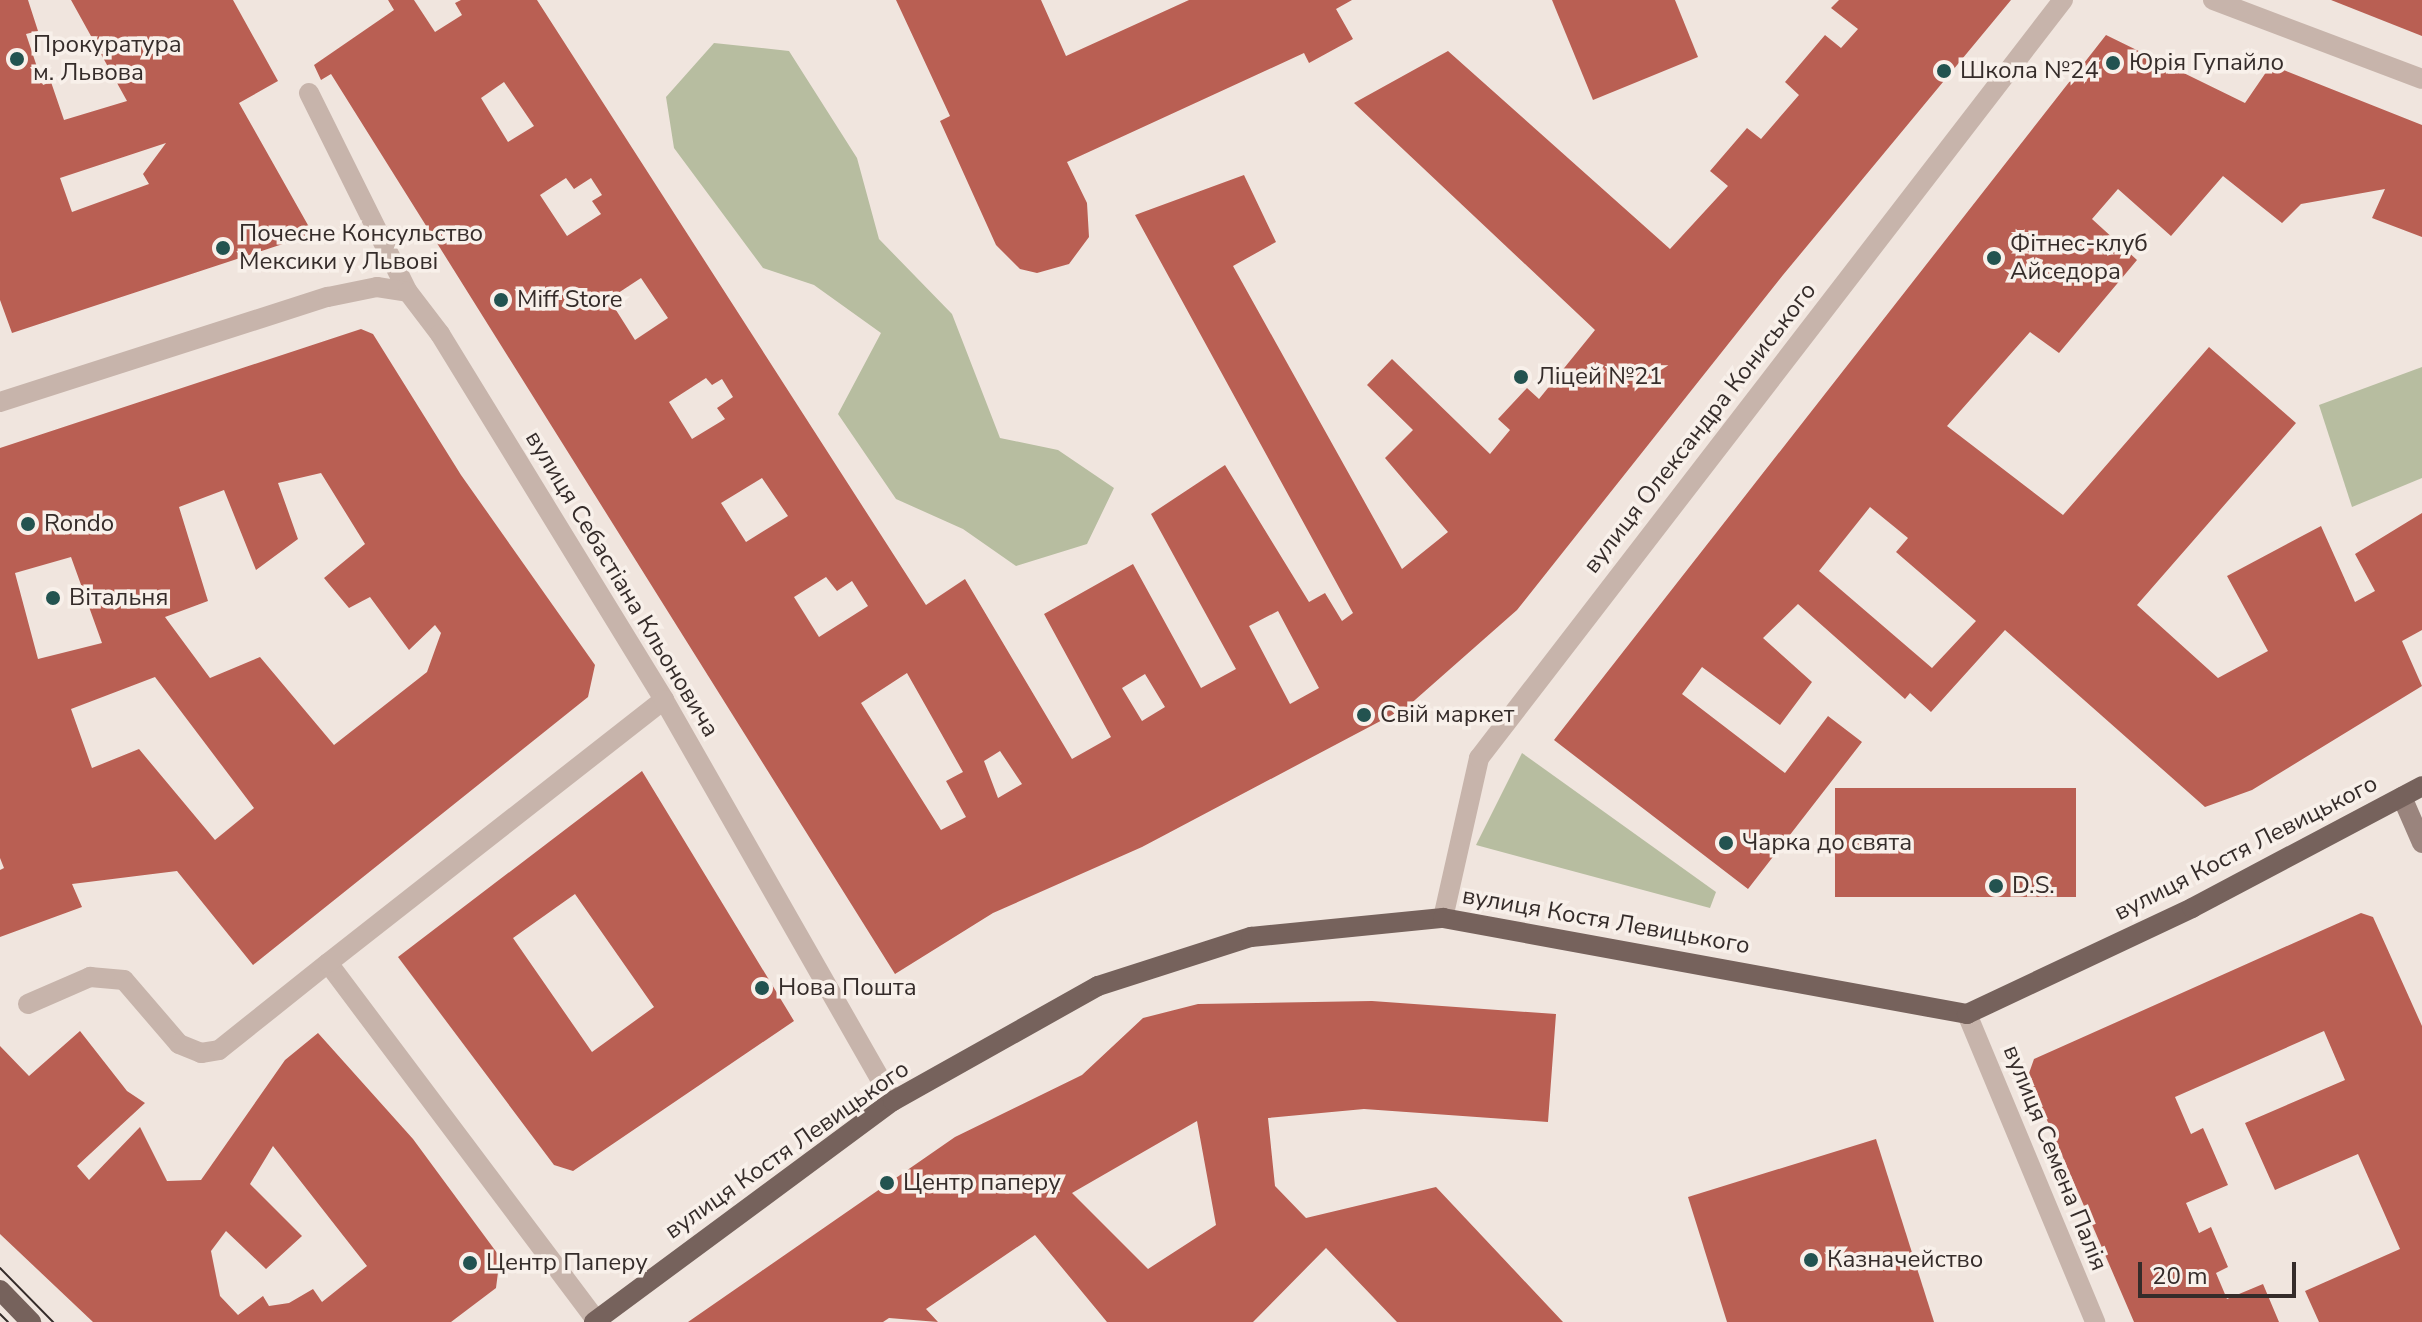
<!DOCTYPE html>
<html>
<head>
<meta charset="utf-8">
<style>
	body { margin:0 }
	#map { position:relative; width:2422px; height:1322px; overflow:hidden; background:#f0e5de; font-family:"Nunito Sans",sans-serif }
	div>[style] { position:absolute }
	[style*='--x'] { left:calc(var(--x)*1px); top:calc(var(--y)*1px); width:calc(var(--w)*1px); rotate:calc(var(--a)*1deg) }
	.green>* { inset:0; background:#b7bda0 }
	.building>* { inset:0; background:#b95f53; transform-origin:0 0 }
	.lane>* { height:20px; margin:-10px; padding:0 10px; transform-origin:10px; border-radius:10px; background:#c7b4ab }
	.street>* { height:20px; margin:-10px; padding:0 10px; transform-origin:10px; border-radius:10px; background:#c7b4ab }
	.secondary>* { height:20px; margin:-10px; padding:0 10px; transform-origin:10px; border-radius:10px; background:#9a847d }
	.primary>* { height:20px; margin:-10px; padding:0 10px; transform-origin:10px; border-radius:10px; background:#76625c }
	.tram>* { height:2px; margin:-1px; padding:0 1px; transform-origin:1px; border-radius:1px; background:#352c2a }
	.dots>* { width:22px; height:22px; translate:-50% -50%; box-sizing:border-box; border:4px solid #f8f0ea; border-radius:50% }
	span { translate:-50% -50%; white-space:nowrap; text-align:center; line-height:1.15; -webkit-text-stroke:7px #f8f0ea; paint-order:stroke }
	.poi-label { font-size:24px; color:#352c2a }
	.left { translate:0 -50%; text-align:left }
	.street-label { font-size:24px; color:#352c2a }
	.scale { position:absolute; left:2138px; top:1262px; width:158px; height:36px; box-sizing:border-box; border:4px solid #352c2a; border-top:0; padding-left:10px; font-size:24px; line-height:28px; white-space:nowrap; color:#352c2a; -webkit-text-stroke:6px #f8f0ea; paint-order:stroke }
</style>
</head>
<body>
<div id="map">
	<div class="green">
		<i style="clip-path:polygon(714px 43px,789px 51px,857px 158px,879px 239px,952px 314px,1000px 438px,1058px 450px,1114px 488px,1087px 544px,1016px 566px,963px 529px,896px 499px,838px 414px,881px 333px,814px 285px,763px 268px,674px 148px,666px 97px)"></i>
		<i style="clip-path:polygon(2422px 367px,2422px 478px,2352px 507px,2319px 405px)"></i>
		<i style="clip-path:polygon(1522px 753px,1716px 892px,1710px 908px,1476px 845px)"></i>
	</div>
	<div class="building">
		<i style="clip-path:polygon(evenodd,0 0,28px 0,38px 31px,26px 34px,43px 85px,51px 82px,64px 120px,127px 101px,71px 0,233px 0,278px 81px,239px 103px,313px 234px,12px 333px,0 300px,0 0,166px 143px,143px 174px,149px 184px,72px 212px,60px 178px,166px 143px)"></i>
		<i style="clip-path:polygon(evenodd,388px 0,414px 0,435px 32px,462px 15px,455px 3px,461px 0,537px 0,926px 605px,965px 579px,1072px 759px,1111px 737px,1044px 614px,1133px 564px,1201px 688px,1236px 669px,1151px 514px,1225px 465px,1309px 602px,1325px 593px,1342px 621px,1353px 613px,1135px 215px,1244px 175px,1276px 242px,1233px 266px,1402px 569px,1448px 532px,1385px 458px,1413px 430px,1367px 385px,1392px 359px,1490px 454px,1510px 430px,1498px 419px,1527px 388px,1539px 399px,1595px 330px,1354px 103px,1448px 51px,1670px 249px,1728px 186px,1710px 171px,1747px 128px,1761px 139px,1799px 95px,1785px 82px,1825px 35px,1841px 48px,1858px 29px,1831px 8px,1839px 0,2011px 0,1783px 275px,1517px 610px,1407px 707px,1142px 847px,993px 913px,895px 974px,331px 74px,321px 80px,314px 65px,394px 10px,388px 0,504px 82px,534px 126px,508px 142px,481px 98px,504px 82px,388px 0,566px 178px,574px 189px,591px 178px,602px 195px,592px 201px,601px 214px,567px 236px,540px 195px,566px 178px,388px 0,641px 278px,668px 318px,635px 340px,609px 299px,641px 278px,388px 0,706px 378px,712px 385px,722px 379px,733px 397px,717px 408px,725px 419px,692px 439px,669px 402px,706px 378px,388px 0,762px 478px,788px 516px,746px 542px,721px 503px,762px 478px,388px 0,826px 577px,837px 591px,852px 581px,868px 606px,819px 637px,794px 597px,826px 577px,388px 0,1278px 611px,1319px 688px,1290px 704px,1249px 626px,1278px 611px,388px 0,907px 673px,963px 772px,946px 781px,966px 817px,941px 830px,861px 703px,907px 673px,388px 0,1145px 674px,1165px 707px,1142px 721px,1122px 688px,1145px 674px,388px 0,1000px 751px,1022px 784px,998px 798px,984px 761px,1000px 751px)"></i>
		<i style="clip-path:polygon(896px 0,1041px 0,1066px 56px,1189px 0,1352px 0,1336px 9px,1353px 39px,1309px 63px,1304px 53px,1067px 162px,1087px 203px,1089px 237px,1069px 264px,1037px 273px,1020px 269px,996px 245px,940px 121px,950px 116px)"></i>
		<i style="clip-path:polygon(1552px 0,1675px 0,1698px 57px,1593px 100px)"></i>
		<i style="clip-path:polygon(2331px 0,2422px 0,2422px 36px)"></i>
		<i style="clip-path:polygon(evenodd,2106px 35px,2245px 103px,2271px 65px,2422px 125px,2422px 237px,2372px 218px,2385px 189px,2301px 204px,2282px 223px,2223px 176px,2171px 236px,2118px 189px,2092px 219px,2137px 260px,2059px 353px,2030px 332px,1947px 426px,2063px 515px,2209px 347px,2296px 423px,2137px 605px,2218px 678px,2268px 651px,2227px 576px,2321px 526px,2355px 602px,2375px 591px,2355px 554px,2422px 513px,2422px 630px,2402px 641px,2422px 686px,2252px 790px,2205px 807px,2005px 630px,1931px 712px,1910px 693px,1905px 699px,1798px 604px,1763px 638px,1812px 682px,1780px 725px,1702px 667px,1682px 694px,1785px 773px,1828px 716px,1862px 742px,1748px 889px,1554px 740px,2106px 35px,1870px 507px,1908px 538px,1896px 552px,1976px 621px,1932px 668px,1819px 571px,1870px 507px)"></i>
		<i style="clip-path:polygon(evenodd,361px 329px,373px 334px,461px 475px,595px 665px,588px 697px,253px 965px,177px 871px,72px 884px,82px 907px,0 937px,0 870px,4px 868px,0 858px,0 448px,361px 329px,321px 473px,365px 544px,324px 578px,349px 608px,370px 597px,409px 650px,435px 625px,441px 633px,427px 672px,334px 745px,260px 657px,210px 678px,165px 617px,208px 601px,179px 507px,224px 490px,256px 570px,298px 539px,278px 483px,321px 473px,361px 329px,71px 557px,102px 643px,38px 659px,15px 573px,71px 557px,361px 329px,155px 677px,254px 808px,215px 840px,139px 749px,92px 768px,71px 709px,155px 677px)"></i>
		<i style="clip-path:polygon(evenodd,642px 771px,794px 1021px,573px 1171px,554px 1165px,398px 957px,642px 771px,575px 894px,654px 1007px,592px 1052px,513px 938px,575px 894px)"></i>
		<i style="left:2076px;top:788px;width:109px;height:241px;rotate:90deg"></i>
		<i style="clip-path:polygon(2361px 913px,2373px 917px,2422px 1026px,2422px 1322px,2319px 1322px,2305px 1291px,2400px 1249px,2358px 1154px,2275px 1190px,2245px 1123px,2345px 1080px,2324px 1031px,2175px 1097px,2191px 1134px,2203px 1128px,2228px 1185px,2186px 1203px,2199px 1233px,2211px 1227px,2228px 1267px,2216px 1273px,2227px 1299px,2263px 1284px,2279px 1322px,2134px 1322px,2028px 1076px,2034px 1059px)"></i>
		<i style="clip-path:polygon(evenodd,1372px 1001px,1556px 1014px,1548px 1122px,1364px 1109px,1268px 1118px,1275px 1186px,1306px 1218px,1436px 1187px,1563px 1322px,1397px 1322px,1326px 1248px,1253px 1322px,1107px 1322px,1035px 1235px,926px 1309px,938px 1322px,889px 1318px,883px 1322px,688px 1322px,955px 1137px,1082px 1075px,1143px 1018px,1198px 1004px,1372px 1001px,1197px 1121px,1216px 1225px,1148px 1269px,1072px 1193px,1197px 1121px)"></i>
		<i style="clip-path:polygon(evenodd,80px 1031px,127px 1091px,145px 1103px,77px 1166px,89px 1180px,140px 1127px,167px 1181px,201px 1180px,285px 1060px,318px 1033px,413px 1139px,500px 1257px,496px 1288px,451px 1322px,93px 1322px,0 1234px,0 1046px,29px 1076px,80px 1031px,273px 1146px,367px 1266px,322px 1302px,313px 1289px,289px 1303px,269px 1306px,263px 1296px,238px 1315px,220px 1296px,211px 1251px,226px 1231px,266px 1269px,302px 1236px,250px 1184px,273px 1146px)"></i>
		<i style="clip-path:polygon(1876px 1139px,1934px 1322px,1727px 1322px,1688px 1197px)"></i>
	</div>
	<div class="lane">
		<i style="--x:309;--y:93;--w:222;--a:63.6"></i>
		<i style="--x:28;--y:1004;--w:68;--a:-23.5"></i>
		<i style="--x:90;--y:977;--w:34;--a:5"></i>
		<i style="--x:124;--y:980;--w:84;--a:49.3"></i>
		<i style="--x:179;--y:1044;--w:24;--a:22"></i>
		<i style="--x:201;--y:1053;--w:18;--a:-9"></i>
		<i style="--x:219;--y:1050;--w:139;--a:-38.6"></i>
		<i style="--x:596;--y:1320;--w:446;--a:-126.9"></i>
		<i style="--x:328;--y:963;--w:427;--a:-38.1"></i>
	</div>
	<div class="street">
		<i style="--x:2213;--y:0;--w:223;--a:20.7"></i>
		<i style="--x:0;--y:402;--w:344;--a:-17.8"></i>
		<i style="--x:328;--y:297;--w:50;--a:-11.5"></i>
		<i style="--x:377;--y:287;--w:31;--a:9"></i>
		<i style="--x:408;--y:292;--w:53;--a:52.7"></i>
		<i style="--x:440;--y:334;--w:429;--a:58.5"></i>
		<i style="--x:664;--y:700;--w:462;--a:60.3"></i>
		<i style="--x:1443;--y:918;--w:164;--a:-77.3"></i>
		<i style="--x:1479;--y:758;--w:957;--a:-52.39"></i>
		<i style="--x:1967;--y:1014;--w:334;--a:67.4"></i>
	</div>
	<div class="secondary">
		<i style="--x:2402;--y:797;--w:50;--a:66.5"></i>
	</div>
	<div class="primary">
		<i style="--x:0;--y:1290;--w:45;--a:45.9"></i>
		<i style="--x:594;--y:1322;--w:372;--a:-36.5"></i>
		<i style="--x:893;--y:1101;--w:235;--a:-29.3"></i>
		<i style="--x:1098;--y:986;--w:161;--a:-17.8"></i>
		<i style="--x:1251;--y:937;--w:193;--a:-5.7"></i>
		<i style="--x:1443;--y:918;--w:533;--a:10.38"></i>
		<i style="--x:1967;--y:1014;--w:249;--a:-25.2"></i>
		<i style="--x:2192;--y:908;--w:260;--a:-27.9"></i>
	</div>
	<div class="tram">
		<i style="--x:0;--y:1268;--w:76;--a:45.5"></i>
		<i style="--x:0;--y:1314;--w:11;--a:45"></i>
	</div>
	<div class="dots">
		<i style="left:17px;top:59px;background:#235350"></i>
		<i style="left:2113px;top:63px;background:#235350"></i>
		<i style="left:1944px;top:71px;background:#235350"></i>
		<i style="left:223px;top:248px;background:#235350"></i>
		<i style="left:1994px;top:258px;background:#235350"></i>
		<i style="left:501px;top:300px;background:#235350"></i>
		<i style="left:1521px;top:377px;background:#235350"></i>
		<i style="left:28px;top:524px;background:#235350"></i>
		<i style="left:53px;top:598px;background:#235350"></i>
		<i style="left:1364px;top:715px;background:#235350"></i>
		<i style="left:1726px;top:843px;background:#235350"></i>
		<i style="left:1996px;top:886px;background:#235350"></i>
		<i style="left:762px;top:988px;background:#235350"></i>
		<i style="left:887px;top:1183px;background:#235350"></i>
		<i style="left:1811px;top:1260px;background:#235350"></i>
		<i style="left:470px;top:1263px;background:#235350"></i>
	</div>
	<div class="poi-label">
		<span class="left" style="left:33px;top:59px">Прокуратура<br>м. Львова</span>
		<span class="left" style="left:2129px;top:63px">Юрія Гупайло</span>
		<span class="left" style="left:1960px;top:71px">Школа №24</span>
		<span class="left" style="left:239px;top:248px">Почесне Консульство<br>Мексики у Львові</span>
		<span class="left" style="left:2010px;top:258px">Фітнес-клуб<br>Айседора</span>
		<span class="left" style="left:517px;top:300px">Miff Store</span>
		<span class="left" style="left:1537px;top:377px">Ліцей №21</span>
		<span class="left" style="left:44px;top:524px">Rondo</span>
		<span class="left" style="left:69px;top:598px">Вітальня</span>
		<span class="left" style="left:1380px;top:715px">Свiй маркет</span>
		<span class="left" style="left:1742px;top:843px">Чарка до свята</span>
		<span class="left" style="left:2012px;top:886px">D.S.</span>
		<span class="left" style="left:778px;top:988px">Нова Пошта</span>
		<span class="left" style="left:903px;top:1183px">Центр паперу</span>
		<span class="left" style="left:1827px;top:1260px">Казначейство</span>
		<span class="left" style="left:486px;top:1263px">Центр Паперу</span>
	</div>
	<div class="street-label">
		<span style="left:1700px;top:428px;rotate:-52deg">вулиця Олександра Кониського</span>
		<span style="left:622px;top:584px;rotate:59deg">вулиця Себастіана Кльоновича</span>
		<span style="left:2246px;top:848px;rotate:-27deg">вулиця Костя Левицького</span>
		<span style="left:1606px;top:921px;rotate:10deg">вулиця Костя Левицького</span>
		<span style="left:787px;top:1150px;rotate:-35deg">вулиця Костя Левицького</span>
		<span style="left:2055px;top:1158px;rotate:68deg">вулиця Семена Палія</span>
	</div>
	<div class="scale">20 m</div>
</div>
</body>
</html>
